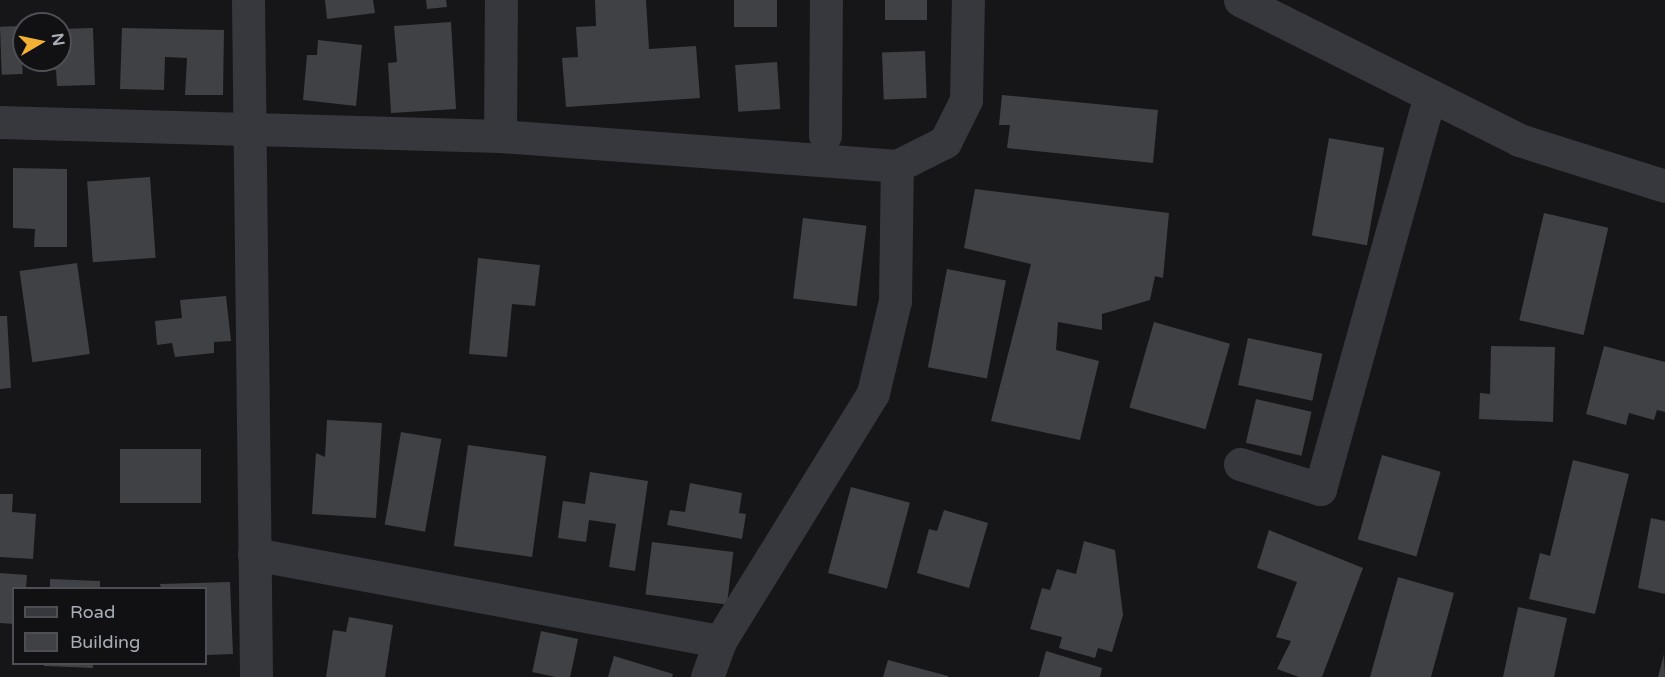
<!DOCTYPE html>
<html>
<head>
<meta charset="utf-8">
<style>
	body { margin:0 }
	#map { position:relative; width:1665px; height:677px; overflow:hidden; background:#161618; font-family:"Varela Round",sans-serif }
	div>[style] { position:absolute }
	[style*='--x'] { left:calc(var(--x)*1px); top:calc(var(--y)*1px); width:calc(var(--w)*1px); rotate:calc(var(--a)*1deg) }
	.building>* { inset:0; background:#404145; transform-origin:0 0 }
	.street>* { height:33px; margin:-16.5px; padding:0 16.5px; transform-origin:16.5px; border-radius:16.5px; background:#37383d }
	span { translate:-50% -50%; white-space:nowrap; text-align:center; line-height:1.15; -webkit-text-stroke:4.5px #111113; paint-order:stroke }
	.legend { position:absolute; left:12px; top:587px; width:195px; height:78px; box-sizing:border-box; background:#111113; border:2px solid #4d4f55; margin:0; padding:8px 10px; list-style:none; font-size:18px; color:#a8adb8 }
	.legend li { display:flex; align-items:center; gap:12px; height:30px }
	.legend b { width:30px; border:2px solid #4d4f55 }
	.north { position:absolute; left:12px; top:12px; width:60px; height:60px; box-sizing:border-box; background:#111113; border:2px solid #4d4f55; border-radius:50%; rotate:81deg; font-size:16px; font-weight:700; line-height:24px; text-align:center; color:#a8adb8 }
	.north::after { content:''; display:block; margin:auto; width:21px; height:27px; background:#f2b134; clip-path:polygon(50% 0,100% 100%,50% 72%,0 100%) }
</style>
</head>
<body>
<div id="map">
	<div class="building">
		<i style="clip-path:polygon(325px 0,373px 0,375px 13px,327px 19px)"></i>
		<i style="clip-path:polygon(426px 0,446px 0,447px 7px,427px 9px)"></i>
		<i style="clip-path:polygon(595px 0,646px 0,649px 49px,696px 46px,700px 98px,566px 107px,562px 58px,578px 57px,576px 27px,596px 26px)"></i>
		<i style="left:734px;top:0;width:43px;height:27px"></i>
		<i style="left:885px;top:0;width:42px;height:20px"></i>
		<i style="clip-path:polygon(451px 22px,456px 109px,391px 113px,388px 63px,397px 62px,394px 26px)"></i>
		<i style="left:21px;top:26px;width:48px;height:21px;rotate:88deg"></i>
		<i style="clip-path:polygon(93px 28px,95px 85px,57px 86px,56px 70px,42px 70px,41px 60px,60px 60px,60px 29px)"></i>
		<i style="clip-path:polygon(122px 28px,224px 30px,223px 95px,185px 95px,187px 58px,165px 57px,164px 90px,120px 89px)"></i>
		<i style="clip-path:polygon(318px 40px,362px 45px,356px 106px,303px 100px,307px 55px,317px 55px)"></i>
		<i style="left:925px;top:51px;width:47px;height:43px;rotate:88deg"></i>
		<i style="left:777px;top:62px;width:47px;height:42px;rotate:86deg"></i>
		<i style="clip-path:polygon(1002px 95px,1158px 110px,1153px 163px,1007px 148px,1010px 125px,999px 125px)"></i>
		<i style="left:1329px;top:138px;width:56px;height:99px;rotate:10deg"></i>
		<i style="clip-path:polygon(13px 168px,67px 169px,67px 247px,34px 247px,35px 229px,13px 228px)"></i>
		<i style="left:150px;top:177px;width:81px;height:63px;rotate:86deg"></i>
		<i style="clip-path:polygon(975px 189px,1169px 213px,1163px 278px,1155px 276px,1150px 300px,1102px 314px,1102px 330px,1058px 322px,1056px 350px,1099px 361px,1080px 440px,991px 421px,1031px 264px,964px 248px)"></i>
		<i style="left:1544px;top:213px;width:66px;height:110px;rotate:13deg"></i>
		<i style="left:803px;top:218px;width:64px;height:81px;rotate:7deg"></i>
		<i style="clip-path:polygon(478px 258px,540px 265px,535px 306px,512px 304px,507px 357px,469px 354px)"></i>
		<i style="left:77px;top:263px;width:92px;height:58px;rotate:82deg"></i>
		<i style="left:947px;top:269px;width:60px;height:100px;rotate:11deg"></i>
		<i style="clip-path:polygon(226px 296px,231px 341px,214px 342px,214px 353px,175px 357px,172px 343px,157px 345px,155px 321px,182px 318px,180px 300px)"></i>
		<i style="clip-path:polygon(0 316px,7px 316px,11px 388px,0 389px)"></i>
		<i style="left:1154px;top:322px;width:79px;height:89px;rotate:16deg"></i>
		<i style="left:1248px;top:338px;width:76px;height:48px;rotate:12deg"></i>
		<i style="clip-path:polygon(1491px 346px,1555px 347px,1553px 422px,1479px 419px,1480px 393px,1490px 394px)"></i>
		<i style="clip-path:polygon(1604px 346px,1665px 362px,1665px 412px,1657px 410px,1654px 420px,1629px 413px,1626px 425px,1586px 414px)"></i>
		<i style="left:1256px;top:399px;width:57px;height:45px;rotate:13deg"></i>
		<i style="clip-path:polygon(327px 420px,382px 423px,376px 518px,312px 514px,316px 453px,325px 457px)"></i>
		<i style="left:401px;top:432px;width:41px;height:94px;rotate:10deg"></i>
		<i style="left:468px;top:445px;width:79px;height:102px;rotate:8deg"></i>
		<i style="left:120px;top:449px;width:81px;height:54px"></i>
		<i style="left:1382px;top:455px;width:61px;height:88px;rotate:16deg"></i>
		<i style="clip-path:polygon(1573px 460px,1629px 474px,1595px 614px,1529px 599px,1540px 553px,1550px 556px)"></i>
		<i style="clip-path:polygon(590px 472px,648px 481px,635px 571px,609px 567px,616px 524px,589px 520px,586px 542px,558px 538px,563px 501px,585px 504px)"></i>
		<i style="clip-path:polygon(690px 483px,742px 493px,739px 513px,746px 514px,742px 539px,667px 525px,670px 510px,685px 512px)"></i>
		<i style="left:851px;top:487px;width:61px;height:89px;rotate:15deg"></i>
		<i style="clip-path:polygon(0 494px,13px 494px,12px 512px,36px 514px,33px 559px,0 557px)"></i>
		<i style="clip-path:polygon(944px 510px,988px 523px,969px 588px,917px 573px,929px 529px,937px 531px)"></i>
		<i style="clip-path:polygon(1651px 518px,1665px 521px,1665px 594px,1638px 588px)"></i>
		<i style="clip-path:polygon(1269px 530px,1363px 568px,1322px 677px,1299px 677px,1277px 669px,1291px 641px,1276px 637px,1297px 582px,1257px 568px)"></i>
		<i style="clip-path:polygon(1084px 541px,1115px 550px,1123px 615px,1112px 652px,1098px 648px,1095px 658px,1059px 648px,1062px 637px,1030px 629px,1042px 588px,1050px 590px,1057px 569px,1076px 574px)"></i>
		<i style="left:652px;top:542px;width:82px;height:53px;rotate:7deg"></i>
		<i style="clip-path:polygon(0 573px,27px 575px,26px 588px,14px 588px,14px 624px,0 623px)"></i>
		<i style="clip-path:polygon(1398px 577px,1454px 593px,1431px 677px,1370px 677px)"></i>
		<i style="clip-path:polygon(50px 579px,100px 581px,100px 588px,50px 588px)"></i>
		<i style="clip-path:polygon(230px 582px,233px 654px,206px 655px,206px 588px,161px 588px,160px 584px)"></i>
		<i style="clip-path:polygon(1518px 607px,1567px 618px,1554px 677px,1503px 677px)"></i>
		<i style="clip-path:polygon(349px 617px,393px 625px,385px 677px,326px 677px,333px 630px,346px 632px)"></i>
		<i style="left:541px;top:631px;width:38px;height:42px;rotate:12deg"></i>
		<i style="clip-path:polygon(1046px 651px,1102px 668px,1100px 677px,1039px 677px)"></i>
		<i style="clip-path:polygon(1664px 654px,1665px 677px,1658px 677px)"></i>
		<i style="clip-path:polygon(614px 656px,673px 674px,672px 677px,608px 677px)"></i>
		<i style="clip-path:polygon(888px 660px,948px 676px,948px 677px,883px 677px)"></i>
		<i style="clip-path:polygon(44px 664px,93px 664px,93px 668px,44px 666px)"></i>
	</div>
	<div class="street">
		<i style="--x:248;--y:0;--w:677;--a:89.32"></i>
		<i style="--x:1240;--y:0;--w:312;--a:26.6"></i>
		<i style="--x:1519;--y:140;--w:153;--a:17.5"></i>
		<i style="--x:0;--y:122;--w:500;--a:1.6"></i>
		<i style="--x:500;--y:136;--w:398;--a:4.3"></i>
		<i style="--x:897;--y:166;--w:54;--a:-26.6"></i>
		<i style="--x:945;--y:142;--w:47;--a:-63.4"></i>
		<i style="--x:966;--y:100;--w:100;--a:-88.9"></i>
		<i style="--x:825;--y:135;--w:135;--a:-89.6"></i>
		<i style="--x:500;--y:136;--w:136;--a:-89.6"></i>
		<i style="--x:1240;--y:464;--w:84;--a:17.4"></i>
		<i style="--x:1320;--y:489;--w:409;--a:-74.4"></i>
		<i style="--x:254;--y:554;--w:474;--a:10.6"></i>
		<i style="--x:707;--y:677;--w:38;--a:-70"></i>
		<i style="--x:720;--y:641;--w:291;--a:-58.3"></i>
		<i style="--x:873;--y:393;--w:95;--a:-76.6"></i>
		<i style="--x:895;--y:301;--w:135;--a:-89.2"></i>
	</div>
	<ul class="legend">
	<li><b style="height:8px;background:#37383d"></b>Road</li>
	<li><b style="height:16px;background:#404145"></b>Building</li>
	</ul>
	<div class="north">N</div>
</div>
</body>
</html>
